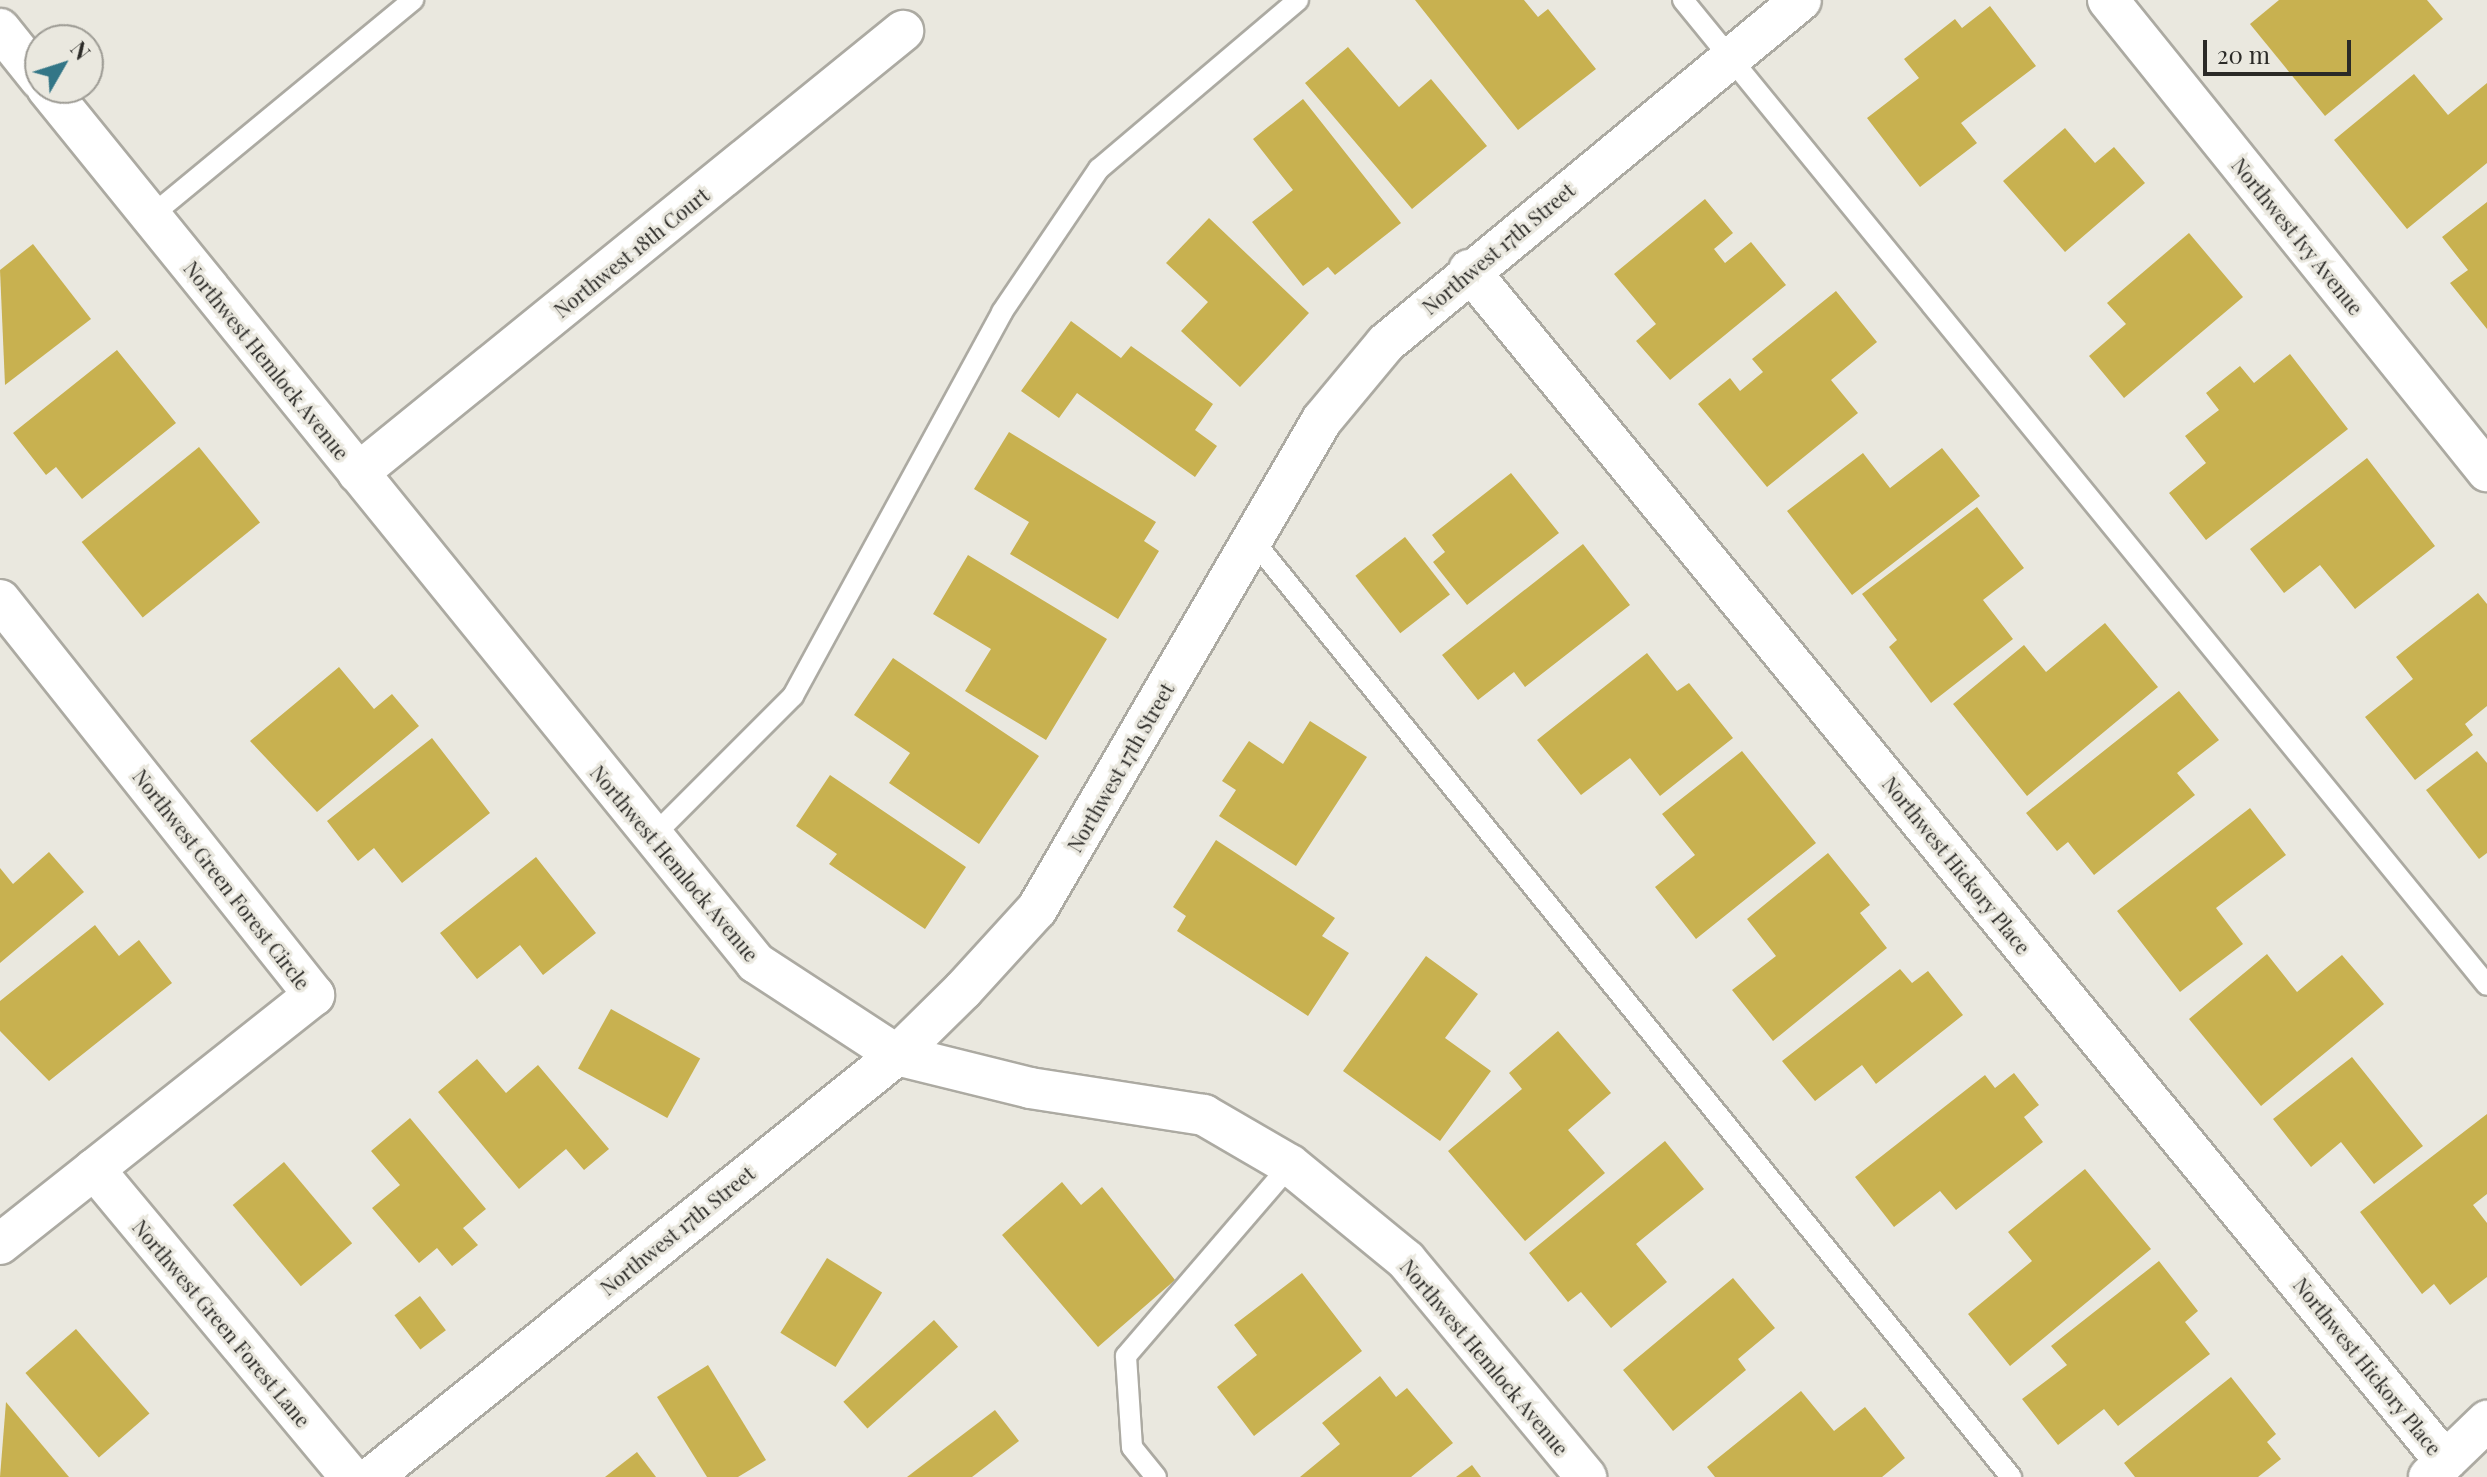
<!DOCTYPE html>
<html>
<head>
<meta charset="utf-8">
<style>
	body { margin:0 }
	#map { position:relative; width:2487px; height:1477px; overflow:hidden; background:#eae8df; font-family:"Playfair Display",serif }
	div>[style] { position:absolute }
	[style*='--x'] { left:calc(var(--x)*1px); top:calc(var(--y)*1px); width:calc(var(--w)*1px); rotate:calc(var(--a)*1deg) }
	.building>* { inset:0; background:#c8b150; transform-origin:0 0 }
	.roads { filter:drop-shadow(2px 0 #acaaa2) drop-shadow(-2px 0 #acaaa2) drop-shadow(0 2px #acaaa2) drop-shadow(0 -2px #acaaa2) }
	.service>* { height:20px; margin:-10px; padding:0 10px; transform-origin:10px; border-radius:10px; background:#fff }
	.minor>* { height:40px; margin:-20px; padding:0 20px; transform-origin:20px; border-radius:20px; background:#fff }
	span { translate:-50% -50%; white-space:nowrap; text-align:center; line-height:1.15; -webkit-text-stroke:6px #eae8df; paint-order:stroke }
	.street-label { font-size:20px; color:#2b2a27 }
	.north { position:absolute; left:24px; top:24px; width:80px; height:80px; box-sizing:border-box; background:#eae8df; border:2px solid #9e9c95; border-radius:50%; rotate:51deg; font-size:22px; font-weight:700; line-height:32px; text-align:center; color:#2b2a27 }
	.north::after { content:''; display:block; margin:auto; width:28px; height:36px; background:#337687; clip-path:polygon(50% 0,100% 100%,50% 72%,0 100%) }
	.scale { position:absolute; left:2203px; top:40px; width:148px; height:36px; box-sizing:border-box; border:4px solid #2b2a27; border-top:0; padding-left:10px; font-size:24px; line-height:28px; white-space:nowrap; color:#2b2a27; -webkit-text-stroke:6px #eae8df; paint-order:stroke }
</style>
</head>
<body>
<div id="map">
	<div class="building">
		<i style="clip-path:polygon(1415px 0,1524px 0,1538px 17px,1548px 9px,1596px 69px,1518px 130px)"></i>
		<i style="clip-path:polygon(2279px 0,2427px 0,2443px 19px,2325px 116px,2250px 24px)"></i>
		<i style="clip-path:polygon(1990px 6px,2036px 66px,1961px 123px,1977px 143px,1920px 187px,1867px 118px,1919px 78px,1904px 59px,1955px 19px,1962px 28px)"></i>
		<i style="clip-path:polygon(1348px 47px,1399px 107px,1431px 79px,1487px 146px,1412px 209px,1305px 83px)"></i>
		<i style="clip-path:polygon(2414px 74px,2448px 115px,2487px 83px,2487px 163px,2407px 229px,2334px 140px)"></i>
		<i style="clip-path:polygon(1303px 99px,1401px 223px,1335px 275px,1328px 267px,1303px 286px,1252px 222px,1293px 190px,1253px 139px)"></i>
		<i style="clip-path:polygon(2065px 128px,2095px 163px,2114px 147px,2145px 183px,2065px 252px,2003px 181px)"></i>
		<i style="clip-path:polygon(1705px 199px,1733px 233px,1714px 249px,1725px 263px,1751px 242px,1786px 285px,1670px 380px,1636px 341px,1656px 324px,1614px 274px)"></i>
		<i style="clip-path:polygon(2487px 202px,2487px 329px,2450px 283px,2468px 270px,2442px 237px)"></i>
		<i style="clip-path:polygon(1209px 218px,1309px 313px,1240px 387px,1181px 331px,1208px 302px,1166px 263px)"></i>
		<i style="clip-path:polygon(2189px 233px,2243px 297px,2124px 398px,2089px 356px,2126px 324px,2107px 303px)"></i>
		<i style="clip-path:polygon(33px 244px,91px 319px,5px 385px,0 270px)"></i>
		<i style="clip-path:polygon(1836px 291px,1877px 342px,1831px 380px,1858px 413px,1767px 487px,1698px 404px,1730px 378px,1740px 391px,1763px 372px,1752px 359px)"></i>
		<i style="clip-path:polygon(1071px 321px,1121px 358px,1131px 346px,1213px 404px,1195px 430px,1217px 446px,1195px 477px,1077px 393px,1059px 418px,1021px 391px)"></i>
		<i style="clip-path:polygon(117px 350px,176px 423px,82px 499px,56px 467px,46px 475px,13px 433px)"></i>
		<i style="clip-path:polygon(2290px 354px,2348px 429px,2206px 540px,2169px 493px,2206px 463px,2185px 436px,2219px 410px,2206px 393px,2240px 366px,2254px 383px)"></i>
		<i style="clip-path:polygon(1009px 432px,1156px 522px,1144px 541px,1159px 551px,1118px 619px,1010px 554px,1029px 522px,974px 489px)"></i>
		<i style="left:199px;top:447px;width:97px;height:151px;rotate:51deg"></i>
		<i style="clip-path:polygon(1942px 448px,1980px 496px,1852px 595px,1787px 511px,1863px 453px,1890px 488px)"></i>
		<i style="clip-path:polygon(2367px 458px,2435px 546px,2355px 609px,2320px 565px,2284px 593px,2250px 549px)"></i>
		<i style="clip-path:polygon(1511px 473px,1559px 533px,1467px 605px,1433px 562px,1445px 552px,1432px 535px)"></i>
		<i style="clip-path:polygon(1977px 507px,2024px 568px,1983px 600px,2013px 639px,1931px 703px,1889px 647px,1897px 640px,1862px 594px)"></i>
		<i style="left:1405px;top:537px;width:73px;height:63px;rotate:52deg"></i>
		<i style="clip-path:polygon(1583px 544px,1630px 605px,1525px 687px,1514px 672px,1478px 700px,1442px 655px)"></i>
		<i style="clip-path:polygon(968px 555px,1107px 639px,1046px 740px,965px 691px,991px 649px,933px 614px)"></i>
		<i style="clip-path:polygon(2478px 593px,2487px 604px,2487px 706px,2465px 724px,2473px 735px,2415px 780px,2365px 717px,2413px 679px,2396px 657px)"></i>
		<i style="clip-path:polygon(2105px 623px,2158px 687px,2027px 796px,1953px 704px,2024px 645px,2046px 672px)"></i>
		<i style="clip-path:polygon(1647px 653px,1677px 691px,1689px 683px,1733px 738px,1660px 796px,1630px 758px,1581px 795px,1537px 740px)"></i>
		<i style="clip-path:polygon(893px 658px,1039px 756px,979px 844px,889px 783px,910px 753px,854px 715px)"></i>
		<i style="clip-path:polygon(339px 667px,374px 709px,392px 694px,419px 726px,317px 812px,250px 741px)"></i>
		<i style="clip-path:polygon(2179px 691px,2219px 740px,2177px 773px,2195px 795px,2094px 875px,2068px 842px,2057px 851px,2026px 813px)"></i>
		<i style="clip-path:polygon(1310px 721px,1367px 757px,1296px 866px,1219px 816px,1236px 790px,1222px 781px,1249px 741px,1283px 764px)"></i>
		<i style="clip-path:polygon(432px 738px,490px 813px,402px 883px,374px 848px,358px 861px,327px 821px)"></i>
		<i style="clip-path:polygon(1742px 751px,1816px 843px,1696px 939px,1655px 887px,1695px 855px,1662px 814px)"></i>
		<i style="clip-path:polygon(2477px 751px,2487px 763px,2487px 853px,2479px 859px,2426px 790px)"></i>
		<i style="clip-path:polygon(830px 775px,966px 867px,925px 929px,829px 864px,837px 854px,796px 826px)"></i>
		<i style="clip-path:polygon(2250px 808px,2286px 855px,2216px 908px,2243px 944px,2180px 992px,2117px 911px)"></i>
		<i style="clip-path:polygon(1216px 840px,1335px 918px,1322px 936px,1349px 953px,1308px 1016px,1177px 931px,1186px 916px,1173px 907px)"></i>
		<i style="clip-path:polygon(49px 852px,84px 892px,0 963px,0 868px,13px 884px)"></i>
		<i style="clip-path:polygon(1828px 853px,1870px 905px,1860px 913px,1887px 948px,1773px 1041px,1732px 990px,1776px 956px,1747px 919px)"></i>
		<i style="clip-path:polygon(536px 857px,596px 933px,543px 975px,520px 945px,477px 979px,440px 933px)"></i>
		<i style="clip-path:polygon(95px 925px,119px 956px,139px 940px,172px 983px,49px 1081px,0 1031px,0 1001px)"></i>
		<i style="clip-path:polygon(2267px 954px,2297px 992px,2342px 955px,2384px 1004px,2261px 1106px,2189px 1019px)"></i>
		<i style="clip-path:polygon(1426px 956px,1478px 994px,1445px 1038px,1491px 1071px,1440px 1141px,1343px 1071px)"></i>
		<i style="clip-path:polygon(1900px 969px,1912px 983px,1928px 971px,1963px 1015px,1876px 1084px,1862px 1065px,1815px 1101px,1782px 1061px)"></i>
		<i style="left:611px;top:1009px;width:102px;height:68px;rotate:29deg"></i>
		<i style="clip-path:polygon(1558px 1031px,1611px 1093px,1568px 1130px,1605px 1173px,1525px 1241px,1448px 1151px,1522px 1089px,1509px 1073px)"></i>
		<i style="clip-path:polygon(2352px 1057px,2423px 1146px,2374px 1184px,2341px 1142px,2311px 1167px,2273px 1119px)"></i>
		<i style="clip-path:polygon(477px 1059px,506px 1093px,538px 1065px,609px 1149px,584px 1170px,566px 1149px,519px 1189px,438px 1092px)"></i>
		<i style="clip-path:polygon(2014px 1073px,2039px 1105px,2024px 1117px,2043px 1142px,1956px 1210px,1940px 1191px,1894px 1227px,1855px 1177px,1985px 1075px,1995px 1088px)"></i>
		<i style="clip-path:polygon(2487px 1114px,2487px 1194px,2473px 1205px,2487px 1223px,2487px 1277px,2450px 1305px,2434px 1284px,2422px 1294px,2360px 1212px)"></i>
		<i style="clip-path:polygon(410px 1118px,486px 1209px,463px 1228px,478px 1245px,452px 1266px,437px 1248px,419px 1263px,372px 1208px,400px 1185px,371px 1151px)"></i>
		<i style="clip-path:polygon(1665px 1141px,1704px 1189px,1636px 1244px,1667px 1282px,1611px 1328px,1581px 1292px,1568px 1302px,1529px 1253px)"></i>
		<i style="left:284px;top:1162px;width:106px;height:67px;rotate:50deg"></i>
		<i style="clip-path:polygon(2085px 1169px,2151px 1249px,2010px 1366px,1968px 1314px,2032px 1261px,2008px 1232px)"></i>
		<i style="clip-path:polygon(1062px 1182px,1081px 1205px,1102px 1187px,1175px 1280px,1098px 1347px,1002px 1235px)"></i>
		<i style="left:827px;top:1258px;width:65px;height:88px;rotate:32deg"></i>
		<i style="clip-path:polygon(2159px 1261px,2198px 1311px,2185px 1322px,2210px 1354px,2118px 1426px,2104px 1409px,2058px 1445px,2022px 1399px,2067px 1365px,2051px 1346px)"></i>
		<i style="clip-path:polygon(1302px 1273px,1362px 1351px,1254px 1436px,1217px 1387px,1257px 1355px,1234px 1325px)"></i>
		<i style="clip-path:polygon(1733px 1278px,1775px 1328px,1738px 1359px,1746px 1370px,1673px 1431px,1623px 1370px)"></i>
		<i style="left:420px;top:1296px;width:43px;height:32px;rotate:53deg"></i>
		<i style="left:934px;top:1320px;width:36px;height:122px;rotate:48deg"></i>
		<i style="left:76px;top:1329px;width:112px;height:67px;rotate:49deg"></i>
		<i style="clip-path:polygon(708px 1365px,766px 1460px,738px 1477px,707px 1477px,657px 1397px)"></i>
		<i style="clip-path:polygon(1380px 1376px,1396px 1397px,1407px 1388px,1453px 1443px,1411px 1477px,1300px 1477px,1340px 1444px,1322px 1423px)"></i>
		<i style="clip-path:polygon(2231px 1377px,2276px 1434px,2267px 1442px,2281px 1459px,2258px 1477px,2135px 1477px,2124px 1463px)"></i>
		<i style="clip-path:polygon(1801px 1391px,1834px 1431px,1865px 1407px,1905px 1458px,1882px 1477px,1715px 1477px,1707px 1467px)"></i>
		<i style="clip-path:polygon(6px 1402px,69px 1477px,0 1477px)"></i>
		<i style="clip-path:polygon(995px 1410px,1019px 1441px,972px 1477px,907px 1477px)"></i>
		<i style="clip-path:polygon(637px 1452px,656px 1477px,605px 1477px)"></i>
		<i style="clip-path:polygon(1472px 1465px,1481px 1477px,1456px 1477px)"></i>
	</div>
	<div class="roads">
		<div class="service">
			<i style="--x:1683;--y:0;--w:1271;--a:50.78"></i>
			<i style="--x:151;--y:216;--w:340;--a:-39.5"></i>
			<i style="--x:1252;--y:539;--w:1207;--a:51.02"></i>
			<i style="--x:651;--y:838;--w:201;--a:-45"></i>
			<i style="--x:793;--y:696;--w:437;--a:-61.4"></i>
			<i style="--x:1002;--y:312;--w:173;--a:-55.9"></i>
			<i style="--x:1099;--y:169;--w:261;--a:-40.3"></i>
			<i style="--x:1156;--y:1477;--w:38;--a:-129"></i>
			<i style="--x:1132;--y:1447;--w:91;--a:-93.8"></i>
			<i style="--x:1126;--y:1356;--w:252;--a:-49.3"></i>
		</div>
		<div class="minor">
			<i style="--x:2108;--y:0;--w:605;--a:51.18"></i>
			<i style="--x:0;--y:29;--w:64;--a:51.3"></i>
			<i style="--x:47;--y:88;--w:1126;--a:50.98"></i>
			<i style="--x:756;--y:963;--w:168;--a:33.1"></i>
			<i style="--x:897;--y:1055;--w:137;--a:13.9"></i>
			<i style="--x:1030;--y:1088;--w:176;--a:8.8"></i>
			<i style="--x:1204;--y:1115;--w:99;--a:30.2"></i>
			<i style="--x:1290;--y:1165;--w:150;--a:39.3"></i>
			<i style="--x:1406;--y:1260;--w:282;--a:50.3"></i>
			<i style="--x:1469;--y:270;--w:1540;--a:50.67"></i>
			<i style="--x:358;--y:473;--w:702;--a:-39.04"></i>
			<i style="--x:0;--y:600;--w:505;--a:51.52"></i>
			<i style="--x:314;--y:995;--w:401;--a:141.6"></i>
			<i style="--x:94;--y:1169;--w:401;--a:50.2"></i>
			<i style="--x:372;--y:1477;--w:674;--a:-38.79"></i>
			<i style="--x:897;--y:1055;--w:93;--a:-44.6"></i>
			<i style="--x:963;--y:990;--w:110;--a:-47.6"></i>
			<i style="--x:1037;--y:909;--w:566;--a:-59.77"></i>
			<i style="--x:1322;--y:420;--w:100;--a:-50.3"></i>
			<i style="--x:1386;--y:343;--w:538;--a:-39.57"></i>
			<i style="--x:2429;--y:1477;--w:81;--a:-44"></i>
		</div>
	</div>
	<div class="street-label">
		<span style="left:2298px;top:236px;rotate:51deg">Northwest Ivy Avenue</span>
		<span style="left:1498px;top:248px;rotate:-40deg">Northwest 17th Street</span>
		<span style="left:631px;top:252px;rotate:-39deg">Northwest 18th Court</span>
		<span style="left:267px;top:360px;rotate:51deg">Northwest Hemlock Avenue</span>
		<span style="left:1120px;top:767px;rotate:-60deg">Northwest 17th Street</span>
		<span style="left:675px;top:863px;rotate:50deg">Northwest Hemlock Avenue</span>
		<span style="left:1957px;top:865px;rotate:51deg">Northwest Hickory Place</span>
		<span style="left:222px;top:879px;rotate:52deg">Northwest Green Forest Circle</span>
		<span style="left:677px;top:1230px;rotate:-39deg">Northwest 17th Street</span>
		<span style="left:222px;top:1323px;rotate:50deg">Northwest Green Forest Lane</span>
		<span style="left:1485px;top:1357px;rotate:50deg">Northwest Hemlock Avenue</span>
		<span style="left:2368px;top:1366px;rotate:51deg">Northwest Hickory Place</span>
	</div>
	<div class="north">N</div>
	<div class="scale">20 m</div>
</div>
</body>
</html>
